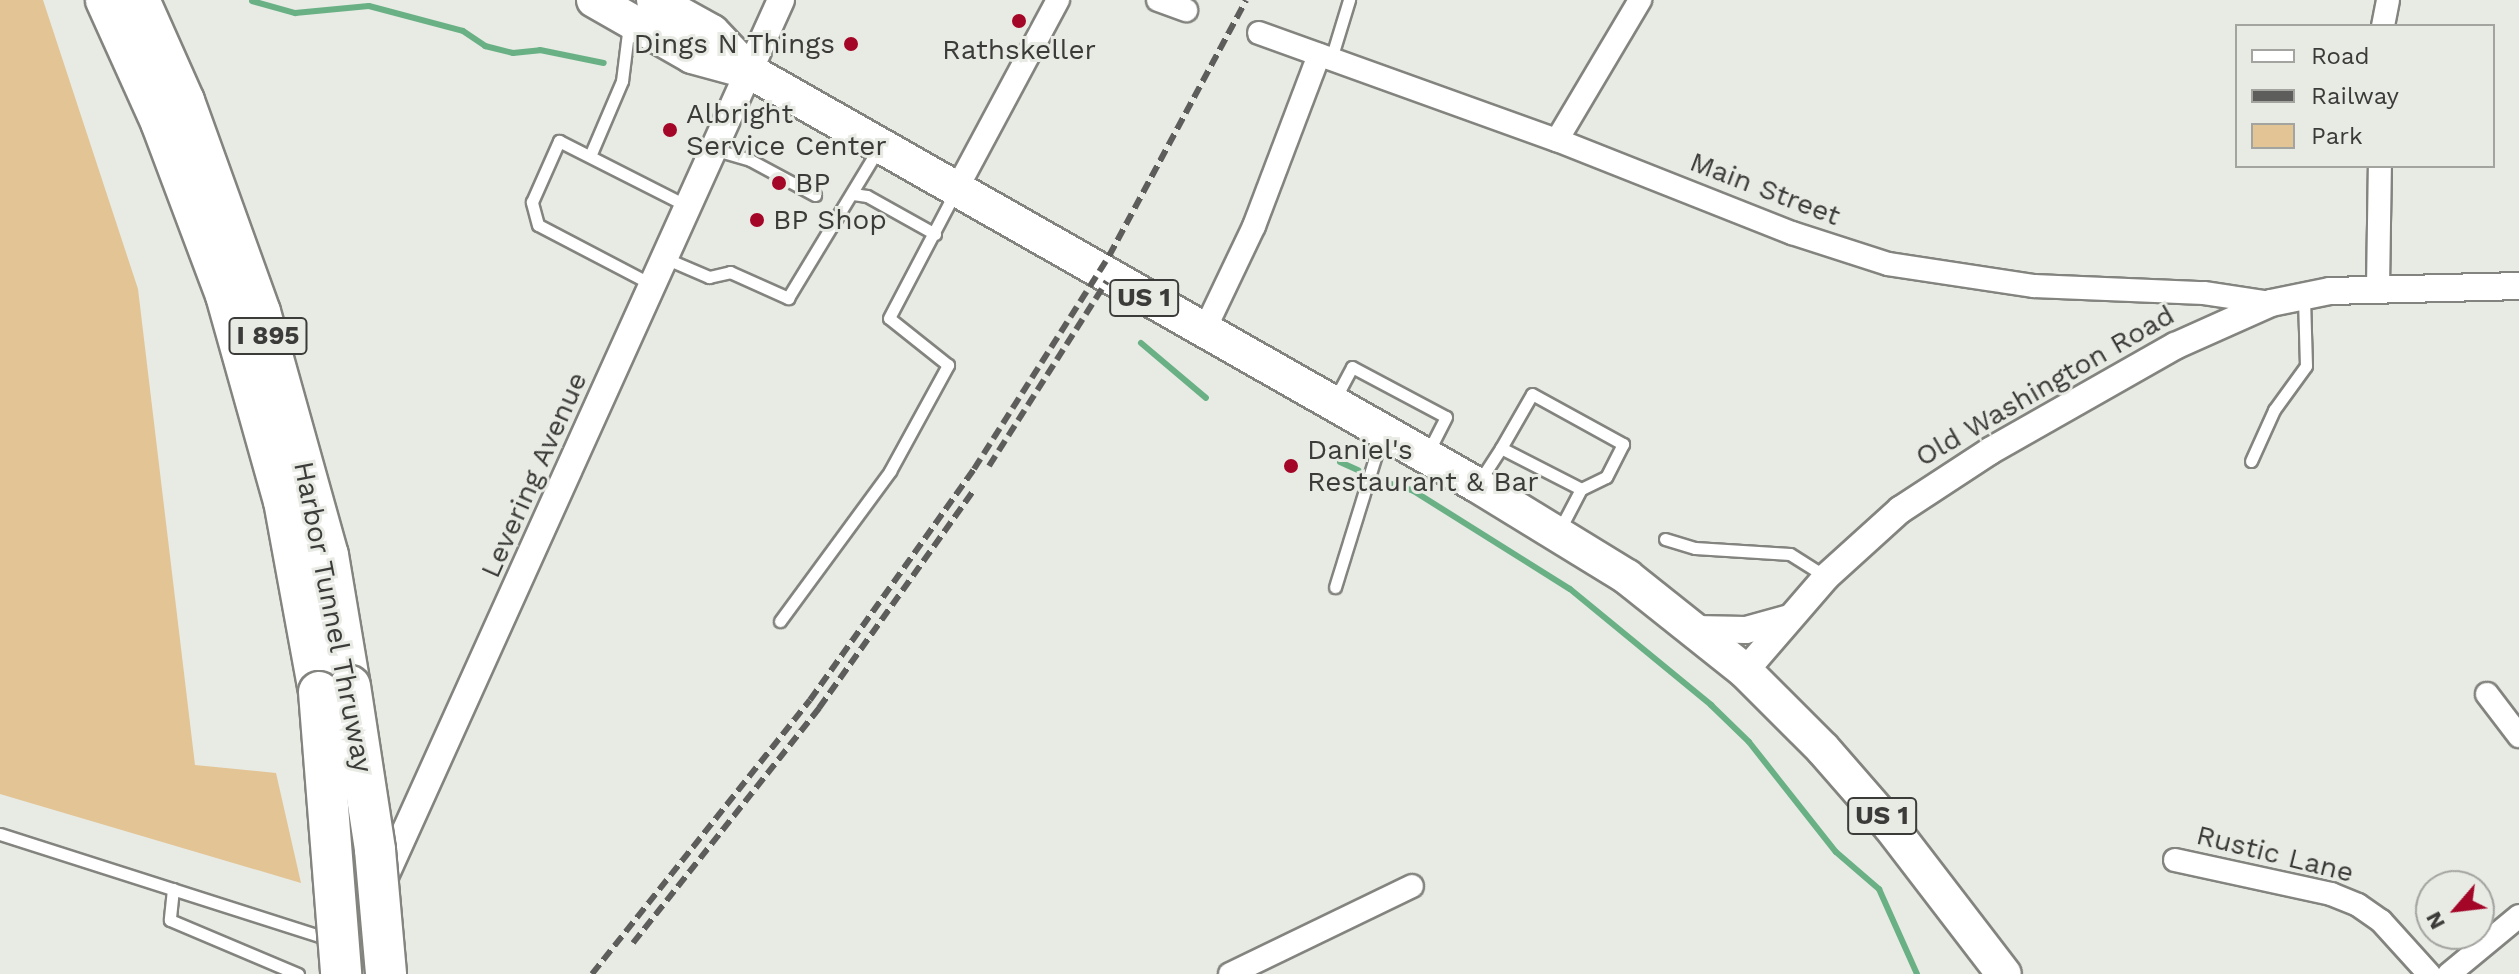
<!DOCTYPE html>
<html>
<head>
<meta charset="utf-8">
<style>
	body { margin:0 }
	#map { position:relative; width:2519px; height:974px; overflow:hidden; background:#e8eae4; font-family:"Work Sans",sans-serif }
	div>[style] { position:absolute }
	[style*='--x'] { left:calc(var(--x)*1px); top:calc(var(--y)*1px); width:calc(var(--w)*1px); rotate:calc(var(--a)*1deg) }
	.green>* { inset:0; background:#e3c494 }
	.stream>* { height:6px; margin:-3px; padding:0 3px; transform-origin:3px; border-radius:3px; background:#69b185 }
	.roads { filter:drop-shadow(2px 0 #83847f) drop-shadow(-2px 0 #83847f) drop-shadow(0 2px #83847f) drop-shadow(0 -2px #83847f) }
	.service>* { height:11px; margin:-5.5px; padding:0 5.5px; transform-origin:5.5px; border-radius:5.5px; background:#fff }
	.minor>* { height:22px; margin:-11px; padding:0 11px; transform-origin:11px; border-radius:11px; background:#fff }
	.tertiary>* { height:26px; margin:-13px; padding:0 13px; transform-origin:13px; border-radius:13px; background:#fff }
	.primary>* { height:34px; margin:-17px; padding:0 17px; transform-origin:17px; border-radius:17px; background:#fff }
	.motorway>* { height:40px; margin:-20px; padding:0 20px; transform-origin:20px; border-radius:20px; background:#fff }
	.rail>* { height:6px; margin-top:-3px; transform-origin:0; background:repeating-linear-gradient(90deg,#5d5d5b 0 12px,transparent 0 18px) }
	.bridges { filter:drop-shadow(2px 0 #83847f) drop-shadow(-2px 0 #83847f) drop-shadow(0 2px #83847f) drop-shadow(0 -2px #83847f) }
	.motorway-bridge>* { height:40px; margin:-20px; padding:0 20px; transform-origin:20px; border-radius:20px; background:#fff }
	.dots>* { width:22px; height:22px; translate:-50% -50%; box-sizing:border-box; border:4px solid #e8eae4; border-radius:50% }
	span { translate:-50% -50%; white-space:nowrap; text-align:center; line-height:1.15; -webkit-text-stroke:6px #e8eae4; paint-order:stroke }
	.shield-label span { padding:2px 6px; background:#e8eae4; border:2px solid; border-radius:6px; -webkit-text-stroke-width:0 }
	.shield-label { font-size:26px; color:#3b3b39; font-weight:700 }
	.poi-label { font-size:28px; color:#3b3b39 }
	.right { translate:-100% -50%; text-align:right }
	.left { translate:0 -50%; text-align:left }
	.street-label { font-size:28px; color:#3b3b39 }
	.legend { position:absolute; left:2235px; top:24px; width:260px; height:144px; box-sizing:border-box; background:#e8eae4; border:2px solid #a3a4a0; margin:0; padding:10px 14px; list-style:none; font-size:24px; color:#3b3b39 }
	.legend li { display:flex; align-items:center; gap:16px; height:40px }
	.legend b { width:40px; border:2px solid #a3a4a0 }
	.north { position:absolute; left:2415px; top:870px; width:80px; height:80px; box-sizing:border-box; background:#e8eae4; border:2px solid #a3a4a0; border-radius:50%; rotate:242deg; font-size:22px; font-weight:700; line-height:32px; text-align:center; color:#3b3b39 }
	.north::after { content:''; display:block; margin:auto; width:28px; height:36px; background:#a40628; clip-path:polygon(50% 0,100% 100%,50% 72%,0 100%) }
</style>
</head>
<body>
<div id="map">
	<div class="green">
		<i style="clip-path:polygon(0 0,43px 0,138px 289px,195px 765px,276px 773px,301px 883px,0 794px)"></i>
	</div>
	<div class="stream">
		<i style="--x:252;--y:1;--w:45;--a:15.6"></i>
		<i style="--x:295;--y:13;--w:74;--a:-5.4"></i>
		<i style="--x:369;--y:6;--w:97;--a:14.9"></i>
		<i style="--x:463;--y:31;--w:27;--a:34"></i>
		<i style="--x:485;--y:46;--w:29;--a:14"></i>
		<i style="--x:513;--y:53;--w:27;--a:-6"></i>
		<i style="--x:540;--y:50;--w:65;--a:11.5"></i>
		<i style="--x:1141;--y:343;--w:85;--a:40.2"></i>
		<i style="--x:1340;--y:462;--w:20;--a:24"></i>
		<i style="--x:1375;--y:479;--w:39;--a:17"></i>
		<i style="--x:1412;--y:490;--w:186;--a:32.1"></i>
		<i style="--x:1570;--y:589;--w:183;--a:39.4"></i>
		<i style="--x:1711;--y:705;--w:53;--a:44.2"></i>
		<i style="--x:1749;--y:742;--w:140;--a:51.7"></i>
		<i style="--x:1836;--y:852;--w:57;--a:40.7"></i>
		<i style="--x:1879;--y:889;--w:93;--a:65.9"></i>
	</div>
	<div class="roads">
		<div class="service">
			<i style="--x:1331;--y:59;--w:62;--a:-73"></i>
			<i style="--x:716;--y:150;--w:35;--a:16"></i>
			<i style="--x:750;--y:160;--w:74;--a:28.3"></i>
			<i style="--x:590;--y:156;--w:82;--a:-66.9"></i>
			<i style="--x:622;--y:81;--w:56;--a:-82.9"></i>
			<i style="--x:853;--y:194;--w:14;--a:8"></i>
			<i style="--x:867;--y:196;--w:78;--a:29.2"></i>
			<i style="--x:667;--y:259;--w:46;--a:23.2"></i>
			<i style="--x:709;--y:277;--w:22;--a:-13"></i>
			<i style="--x:730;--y:272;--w:64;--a:24.1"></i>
			<i style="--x:788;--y:298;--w:175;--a:-58.8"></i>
			<i style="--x:651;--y:284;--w:127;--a:-152.4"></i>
			<i style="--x:538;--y:225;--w:24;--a:-105"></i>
			<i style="--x:532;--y:202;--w:67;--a:-66.1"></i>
			<i style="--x:559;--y:141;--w:144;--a:26.9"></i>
			<i style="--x:1335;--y:399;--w:36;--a:-62"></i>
			<i style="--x:1352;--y:367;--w:106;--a:28"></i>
			<i style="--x:1446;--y:417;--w:39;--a:117"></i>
			<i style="--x:1501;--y:448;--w:62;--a:-60.1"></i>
			<i style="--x:1532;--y:394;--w:104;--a:28.8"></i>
			<i style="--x:1623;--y:444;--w:37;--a:117"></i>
			<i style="--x:1606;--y:477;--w:28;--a:154"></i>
			<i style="--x:2251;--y:461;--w:56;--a:-65.7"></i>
			<i style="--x:2274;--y:410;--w:54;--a:-54"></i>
			<i style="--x:2306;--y:366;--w:69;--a:-91.7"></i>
			<i style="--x:1479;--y:482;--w:40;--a:-57.1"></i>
			<i style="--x:1501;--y:448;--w:90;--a:27.1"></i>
			<i style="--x:1581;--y:489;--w:47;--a:117.6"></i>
			<i style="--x:1665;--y:539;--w:31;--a:17"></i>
			<i style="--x:1695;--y:548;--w:95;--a:3.6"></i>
			<i style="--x:1790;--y:554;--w:41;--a:32.2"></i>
			<i style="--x:1335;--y:587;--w:159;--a:-72.8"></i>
			<i style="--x:780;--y:621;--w:186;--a:-53.7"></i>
			<i style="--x:890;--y:471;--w:121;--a:-61.3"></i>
			<i style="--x:948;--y:365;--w:75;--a:-141.5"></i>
			<i style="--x:889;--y:318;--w:140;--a:-62.3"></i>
			<i style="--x:0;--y:834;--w:346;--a:17.7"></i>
			<i style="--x:173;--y:889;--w:31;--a:96"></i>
			<i style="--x:170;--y:920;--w:139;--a:22.9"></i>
		</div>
		<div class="minor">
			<i style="--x:1158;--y:0;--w:30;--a:20"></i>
			<i style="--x:2383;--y:26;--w:26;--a:-79"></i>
			<i style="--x:1259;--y:33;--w:317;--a:19.8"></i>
			<i style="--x:1557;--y:140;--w:253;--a:21.6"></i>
			<i style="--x:1792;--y:233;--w:101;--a:17.9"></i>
			<i style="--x:1888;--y:264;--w:148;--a:8.6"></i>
			<i style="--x:2034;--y:286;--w:170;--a:2.4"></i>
			<i style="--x:2204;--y:293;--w:68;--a:8.5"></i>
			<i style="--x:1557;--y:140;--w:163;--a:-59.3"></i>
			<i style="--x:955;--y:192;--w:218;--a:-61.8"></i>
			<i style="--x:2378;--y:287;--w:121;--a:-89.1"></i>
			<i style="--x:1204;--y:331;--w:116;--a:-64.5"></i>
			<i style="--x:1254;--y:226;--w:183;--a:-69.2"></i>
			<i style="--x:2487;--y:694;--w:53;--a:52.7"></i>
			<i style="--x:2175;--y:860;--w:160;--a:12.3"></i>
			<i style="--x:2331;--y:894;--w:29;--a:22"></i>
			<i style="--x:2358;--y:905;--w:28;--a:35"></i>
			<i style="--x:2381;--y:921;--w:72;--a:47.8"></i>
			<i style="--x:1230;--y:974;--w:202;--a:-25.8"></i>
			<i style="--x:2449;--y:974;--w:91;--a:-39.6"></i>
		</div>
		<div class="tertiary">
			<i style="--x:1695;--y:629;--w:51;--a:1.1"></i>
			<i style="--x:1746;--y:630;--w:45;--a:-15.6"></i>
			<i style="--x:1745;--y:671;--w:124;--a:-49.2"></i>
			<i style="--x:1826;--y:577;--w:100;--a:-42.2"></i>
			<i style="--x:1900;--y:510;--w:108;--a:-33.2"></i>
			<i style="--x:1990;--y:451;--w:213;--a:-29.6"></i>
			<i style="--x:2175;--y:346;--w:105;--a:-24.1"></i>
			<i style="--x:2271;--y:303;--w:60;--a:-11.5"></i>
			<i style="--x:2330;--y:291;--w:189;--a:-1.5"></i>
			<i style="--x:344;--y:967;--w:1061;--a:-65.68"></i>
		</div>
		<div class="primary">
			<i style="--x:594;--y:0;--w:113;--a:29.7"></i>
			<i style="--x:692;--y:56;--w:61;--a:15.2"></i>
			<i style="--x:751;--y:72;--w:835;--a:29.63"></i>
			<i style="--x:1477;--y:485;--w:176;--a:31.5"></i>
			<i style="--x:1627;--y:577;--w:151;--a:38.5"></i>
			<i style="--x:1745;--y:671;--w:110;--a:45"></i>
			<i style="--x:1823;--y:749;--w:103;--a:48.9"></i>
			<i style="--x:1891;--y:827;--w:185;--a:52.5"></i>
			<i style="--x:654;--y:0;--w:66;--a:28.9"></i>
			<i style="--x:712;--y:32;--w:55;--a:46.5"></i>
		</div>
		<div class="motorway">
			<i style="--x:106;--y:0;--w:134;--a:65.7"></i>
			<i style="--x:161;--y:122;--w:185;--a:69.4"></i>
			<i style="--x:226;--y:295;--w:214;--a:74.3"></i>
			<i style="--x:284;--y:501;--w:194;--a:79.6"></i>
			<i style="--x:139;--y:0;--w:111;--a:66"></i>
			<i style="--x:184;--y:101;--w:224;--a:70.2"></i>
			<i style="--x:260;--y:312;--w:252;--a:74.4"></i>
			<i style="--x:328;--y:555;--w:133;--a:80.5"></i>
		</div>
	</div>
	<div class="rail">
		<i style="--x:989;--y:466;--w:219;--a:-57.5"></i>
		<i style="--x:633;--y:943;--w:300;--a:-51.6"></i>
		<i style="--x:819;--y:708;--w:267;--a:-54.6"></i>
		<i style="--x:592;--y:974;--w:350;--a:-51.5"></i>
		<i style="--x:810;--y:700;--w:283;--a:-54.6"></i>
		<i style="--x:974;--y:469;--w:252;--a:-57.6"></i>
		<i style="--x:1109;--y:256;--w:290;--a:-61.8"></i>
	</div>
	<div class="bridges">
		<div class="motorway-bridge">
			<i style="--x:350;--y:686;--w:166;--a:81.3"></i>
			<i style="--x:375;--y:850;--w:124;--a:84.9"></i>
			<i style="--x:319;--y:692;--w:283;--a:85.5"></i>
		</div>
	</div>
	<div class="dots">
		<i style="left:1019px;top:21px;background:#a40628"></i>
		<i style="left:851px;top:44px;background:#a40628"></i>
		<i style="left:670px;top:130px;background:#a40628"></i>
		<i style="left:779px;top:183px;background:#a40628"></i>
		<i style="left:757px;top:220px;background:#a40628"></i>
		<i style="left:1291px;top:466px;background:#a40628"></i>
	</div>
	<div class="shield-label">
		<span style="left:1144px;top:298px">US 1</span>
		<span style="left:268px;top:336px">I 895</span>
		<span style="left:1882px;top:816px">US 1</span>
	</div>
	<div class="poi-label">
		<span class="right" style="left:835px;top:44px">Dings N Things</span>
		<span style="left:1019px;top:50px">Rathskeller</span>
		<span class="left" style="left:686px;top:130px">Albright<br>Service Center</span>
		<span class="left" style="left:795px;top:183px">BP</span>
		<span class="left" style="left:773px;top:220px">BP Shop</span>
		<span class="left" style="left:1307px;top:466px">Daniel's<br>Restaurant &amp; Bar</span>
	</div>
	<div class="street-label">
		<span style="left:1765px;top:189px;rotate:21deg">Main Street</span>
		<span style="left:2045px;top:386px;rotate:-30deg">Old Washington Road</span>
		<span style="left:534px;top:475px;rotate:-66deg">Levering Avenue</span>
		<span style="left:333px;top:617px;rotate:79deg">Harbor Tunnel Thruway</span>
		<span style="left:2275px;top:854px;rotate:14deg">Rustic Lane</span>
	</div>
	<ul class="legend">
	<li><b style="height:10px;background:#fff"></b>Road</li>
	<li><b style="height:10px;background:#5d5d5b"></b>Railway</li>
	<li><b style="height:22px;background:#e3c494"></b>Park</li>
	</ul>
	<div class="north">N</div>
</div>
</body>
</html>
